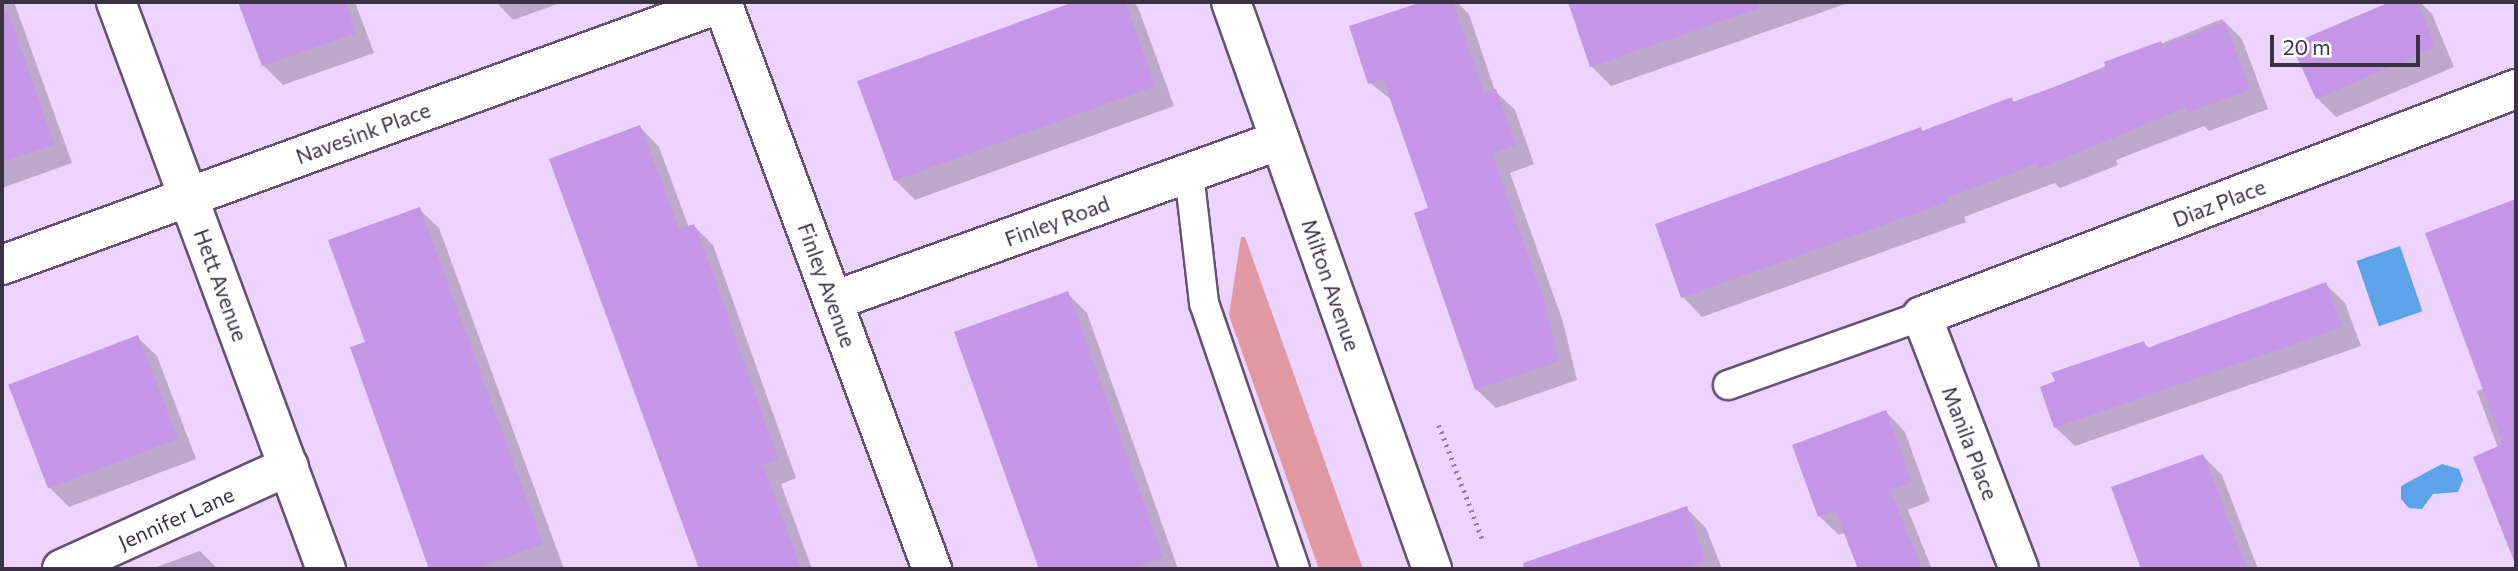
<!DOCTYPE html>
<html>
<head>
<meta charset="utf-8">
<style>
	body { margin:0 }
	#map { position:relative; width:2518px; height:571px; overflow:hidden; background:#ecd4fe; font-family:Commissioner,sans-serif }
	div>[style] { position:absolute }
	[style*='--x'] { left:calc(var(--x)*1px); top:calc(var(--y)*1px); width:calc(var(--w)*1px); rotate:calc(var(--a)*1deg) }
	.green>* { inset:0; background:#e098a2 }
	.water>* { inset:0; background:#5da3ea; transform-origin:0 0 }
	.shadow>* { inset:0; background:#0003 }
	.building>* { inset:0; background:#c595e8; transform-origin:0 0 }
	.path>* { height:4.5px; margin-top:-2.25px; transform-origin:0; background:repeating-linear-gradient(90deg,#907f9c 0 2px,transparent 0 7px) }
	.roads { filter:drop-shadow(2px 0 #655174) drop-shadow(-2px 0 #655174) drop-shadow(0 2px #655174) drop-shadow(0 -2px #655174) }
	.lane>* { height:28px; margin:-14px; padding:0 14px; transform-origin:14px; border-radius:14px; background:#fff }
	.street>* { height:38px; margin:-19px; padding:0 19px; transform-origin:19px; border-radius:19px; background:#fff }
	span { translate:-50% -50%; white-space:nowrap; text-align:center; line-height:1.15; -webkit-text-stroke:7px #fff; paint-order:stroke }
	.street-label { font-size:21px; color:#3a3142 }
	.frame { position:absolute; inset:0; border:4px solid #3a3142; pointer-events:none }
	.scale { position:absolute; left:2270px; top:35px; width:150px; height:32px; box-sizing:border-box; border:4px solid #3a3142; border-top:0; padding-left:9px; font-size:21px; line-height:24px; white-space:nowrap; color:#3a3142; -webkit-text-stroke:5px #fff; paint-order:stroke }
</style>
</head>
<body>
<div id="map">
	<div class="green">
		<i style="clip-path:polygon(1241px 237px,1245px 237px,1363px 569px,1319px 569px,1229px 315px)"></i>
	</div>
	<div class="water">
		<i style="left:2400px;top:246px;width:69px;height:46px;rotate:71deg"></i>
		<i style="clip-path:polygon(2442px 464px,2459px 469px,2463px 480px,2458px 492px,2433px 494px,2422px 509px,2409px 508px,2401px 499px,2401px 486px)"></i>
	</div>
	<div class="shadow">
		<i style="clip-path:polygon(2px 2px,14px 2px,72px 163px,2px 188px)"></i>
		<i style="clip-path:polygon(241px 2px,355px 2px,374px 53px,283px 85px,263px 65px)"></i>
		<i style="clip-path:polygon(496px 2px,563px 2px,513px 20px)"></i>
		<i style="clip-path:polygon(1080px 2px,1133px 2px,1138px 7px,1174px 106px,915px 200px,895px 180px,860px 82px)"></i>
		<i style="clip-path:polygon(1427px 2px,1457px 2px,1469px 14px,1495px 91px,1515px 110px,1534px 164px,1510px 173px,1563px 322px,1577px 380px,1496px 408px,1476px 389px,1430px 209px,1393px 101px,1370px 83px,1351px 27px)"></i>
		<i style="clip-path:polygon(1570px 2px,1851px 2px,1611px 86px,1591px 66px)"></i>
		<i style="clip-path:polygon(2395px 2px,2420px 2px,2432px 14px,2454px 67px,2336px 117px,2317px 98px,2294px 45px)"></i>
		<i style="clip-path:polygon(2222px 19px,2242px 39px,2268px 109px,2209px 131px,2204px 126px,2116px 160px,2118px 165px,2060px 188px,2055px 183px,1964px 217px,1966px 222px,1702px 317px,1683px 297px,1920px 129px,1924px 132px,2011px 99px,2015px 103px)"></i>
		<i style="clip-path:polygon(640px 127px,659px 147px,689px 228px,694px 226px,713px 245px,796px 478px,781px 484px,812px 569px,701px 569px,551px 160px)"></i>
		<i style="clip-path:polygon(2508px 203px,2516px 211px,2516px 547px,2507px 538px,2498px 448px,2477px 391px,2485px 388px)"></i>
		<i style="clip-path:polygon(419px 209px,439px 228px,564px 569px,430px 569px,353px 348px,368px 343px)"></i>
		<i style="clip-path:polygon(2325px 284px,2345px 303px,2361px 346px,2075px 446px,2055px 427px,2144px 343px,2150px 349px)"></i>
		<i style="clip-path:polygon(1067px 293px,1087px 313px,1178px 569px,1041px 569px,956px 334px)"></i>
		<i style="clip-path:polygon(137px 337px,157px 356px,196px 459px,69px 507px,49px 487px)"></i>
		<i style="clip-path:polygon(1886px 412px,1905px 432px,1930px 501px,1908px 510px,1932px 569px,1860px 569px,1846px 532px,1839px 535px,1819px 516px)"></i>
		<i style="clip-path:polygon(2203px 456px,2222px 475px,2258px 569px,2143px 569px,2113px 488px)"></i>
		<i style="clip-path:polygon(1686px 508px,1706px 528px,1722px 569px,1564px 569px,1559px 553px)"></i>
		<i style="clip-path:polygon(200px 551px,218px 569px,151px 569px)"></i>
	</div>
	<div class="building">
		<i style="clip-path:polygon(238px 2px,345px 2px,356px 33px,262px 66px)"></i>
		<i style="clip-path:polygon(1074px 2px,1125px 2px,1155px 86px,894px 181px,857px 81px)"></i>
		<i style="clip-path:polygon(1422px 2px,1453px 2px,1484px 93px,1496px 89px,1516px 145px,1492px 153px,1544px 301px,1559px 361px,1475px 390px,1414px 213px,1428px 208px,1383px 79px,1368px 84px,1349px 26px)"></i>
		<i style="clip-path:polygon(1568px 2px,1758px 2px,1759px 8px,1590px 67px)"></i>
		<i style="clip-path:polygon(2390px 2px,2417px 2px,2436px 47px,2316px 99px,2291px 44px)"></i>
		<i style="clip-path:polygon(8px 12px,54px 144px,2px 162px,2px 13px)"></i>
		<i style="clip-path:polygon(2225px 22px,2250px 90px,2188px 112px,2186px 107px,2039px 169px,2036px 164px,1946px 198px,1947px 202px,1681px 298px,1655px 224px,1921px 127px,1922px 131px,2012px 97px,2013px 102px,2106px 68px,2104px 62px,2161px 41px,2163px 46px)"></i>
		<i style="clip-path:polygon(640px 125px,679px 229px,694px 224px,713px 274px,778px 459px,763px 464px,801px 569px,699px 569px,549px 159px)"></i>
		<i style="clip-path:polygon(2516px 199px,2516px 561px,2514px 561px,2473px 457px,2503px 444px,2425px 233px)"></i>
		<i style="clip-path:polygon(420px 207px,543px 544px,474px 569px,429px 569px,350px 347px,365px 342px,328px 240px)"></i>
		<i style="clip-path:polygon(2326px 282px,2342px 327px,2054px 428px,2040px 387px,2055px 381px,2051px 373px,2144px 341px,2147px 348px)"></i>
		<i style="clip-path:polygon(1068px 291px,1163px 557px,1131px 569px,1039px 569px,954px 332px)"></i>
		<i style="left:138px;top:335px;width:111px;height:139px;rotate:69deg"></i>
		<i style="clip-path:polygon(1886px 410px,1912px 482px,1890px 490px,1922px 569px,1858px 569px,1835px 510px,1818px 517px,1792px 445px)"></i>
		<i style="clip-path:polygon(2203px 454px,2247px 569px,2141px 569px,2111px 487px)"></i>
		<i style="clip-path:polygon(1687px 506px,1705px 561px,1681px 569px,1524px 569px,1523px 563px)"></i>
	</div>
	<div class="path">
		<i style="--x:1439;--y:425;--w:124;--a:69.2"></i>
	</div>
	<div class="roads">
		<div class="lane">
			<i style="--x:1189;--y:173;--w:131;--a:83.4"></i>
			<i style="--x:1204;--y:303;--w:281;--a:71.1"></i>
			<i style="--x:1728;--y:385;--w:206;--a:-19.6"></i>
		</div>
		<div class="street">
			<i style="--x:116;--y:2;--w:605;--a:69.68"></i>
			<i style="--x:722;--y:2;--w:605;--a:69.68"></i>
			<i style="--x:1231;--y:2;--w:602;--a:70.48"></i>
			<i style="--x:2;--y:265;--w:768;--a:-20.01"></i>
			<i style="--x:833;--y:301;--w:475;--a:-19.8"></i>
			<i style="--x:62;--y:569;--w:249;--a:-24.4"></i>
			<i style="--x:2019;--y:569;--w:271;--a:-111"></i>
			<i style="--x:1922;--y:316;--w:636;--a:-20.91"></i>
		</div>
	</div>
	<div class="street-label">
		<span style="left:363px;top:133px;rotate:-20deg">Navesink Place</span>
		<span style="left:2219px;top:203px;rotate:-21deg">Diaz Place</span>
		<span style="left:1057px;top:221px;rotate:-20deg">Finley Road</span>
		<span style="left:221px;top:285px;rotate:70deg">Hett Avenue</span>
		<span style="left:827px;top:285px;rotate:70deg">Finley Avenue</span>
		<span style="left:1331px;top:285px;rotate:71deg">Milton Avenue</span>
		<span style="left:1970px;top:443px;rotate:69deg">Manila Place</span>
		<span style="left:176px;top:518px;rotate:-24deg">Jennifer Lane</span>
	</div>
	<div class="frame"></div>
	<div class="scale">20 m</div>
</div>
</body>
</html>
